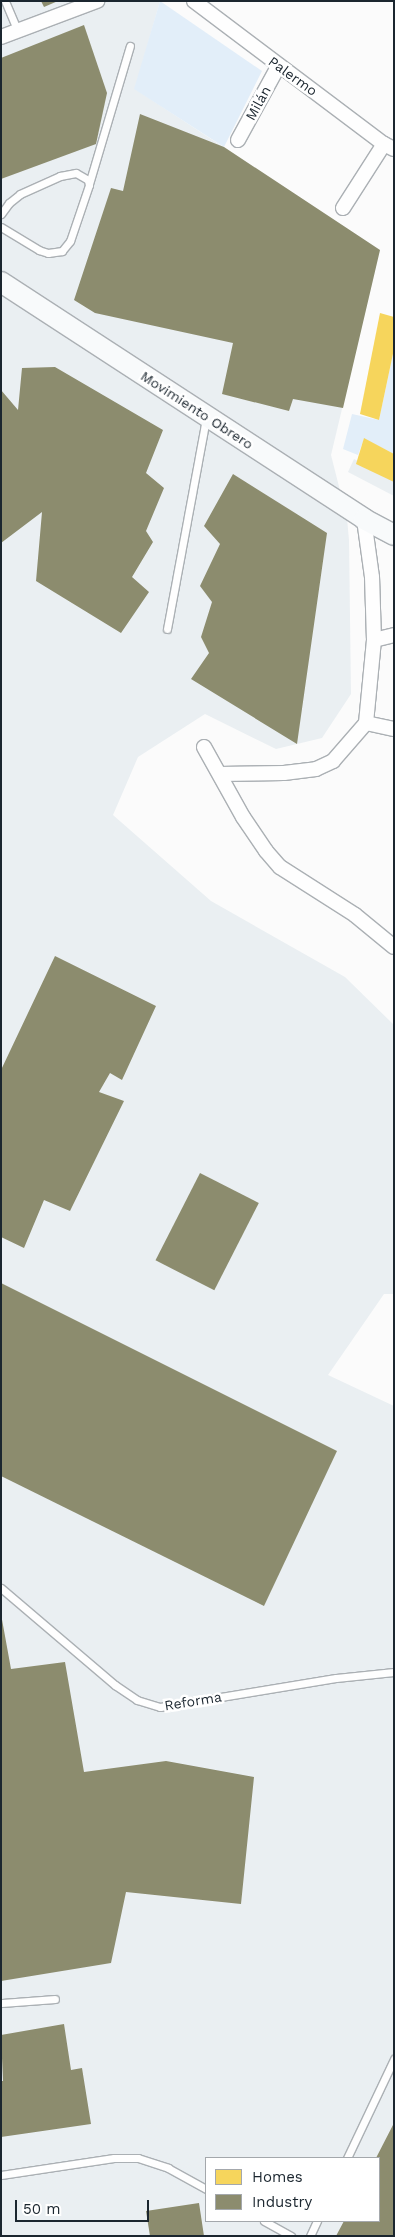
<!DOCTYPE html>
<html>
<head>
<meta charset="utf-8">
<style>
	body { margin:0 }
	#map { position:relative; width:395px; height:2237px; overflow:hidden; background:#fbfbfb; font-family:"Work Sans",sans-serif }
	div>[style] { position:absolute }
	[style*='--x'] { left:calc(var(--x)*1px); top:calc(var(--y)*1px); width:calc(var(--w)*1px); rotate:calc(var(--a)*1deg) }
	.built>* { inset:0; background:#eaeff2 }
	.green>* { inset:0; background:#e2eef9 }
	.homes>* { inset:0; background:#f6d55c }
	.industry>* { inset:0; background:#8c8c6e; transform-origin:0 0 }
	.roads { filter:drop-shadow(1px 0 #abb0b4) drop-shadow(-1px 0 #abb0b4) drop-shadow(0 1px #abb0b4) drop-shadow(0 -1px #abb0b4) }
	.lane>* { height:7px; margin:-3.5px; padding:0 3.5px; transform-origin:3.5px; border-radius:3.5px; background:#fefefe }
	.street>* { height:14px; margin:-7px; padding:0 7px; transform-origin:7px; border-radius:7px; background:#fefefe }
	.secondary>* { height:20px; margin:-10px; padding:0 10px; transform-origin:10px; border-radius:10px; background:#f8fafb }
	span { translate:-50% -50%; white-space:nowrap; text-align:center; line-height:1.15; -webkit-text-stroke:5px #fff; paint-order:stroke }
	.street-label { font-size:14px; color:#1b262f }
	.frame { position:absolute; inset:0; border:2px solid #1b262f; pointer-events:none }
	.legend { position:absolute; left:205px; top:2157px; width:175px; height:65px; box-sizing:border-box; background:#fff; border:1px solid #a4a8ac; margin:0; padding:6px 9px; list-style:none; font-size:15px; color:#1b262f }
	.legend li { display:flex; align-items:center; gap:10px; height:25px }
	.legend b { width:25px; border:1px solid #a4a8ac }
	.scale { position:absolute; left:15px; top:2200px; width:134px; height:22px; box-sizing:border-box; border:2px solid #1b262f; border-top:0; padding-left:6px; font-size:15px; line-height:18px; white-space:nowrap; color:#1b262f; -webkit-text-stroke:4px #fff; paint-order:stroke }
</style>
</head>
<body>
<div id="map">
	<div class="built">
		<i style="clip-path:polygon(evenodd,1px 1px,160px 1px,135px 89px,380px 250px,331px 455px,347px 518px,349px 540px,351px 694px,322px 738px,276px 749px,205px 714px,138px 757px,113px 815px,211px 901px,345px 977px,394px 1025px,394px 1294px,384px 1294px,328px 1375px,394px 1406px,394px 2236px,1px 2236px,1px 1px,206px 2158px,379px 2158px,379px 2221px,206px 2221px,206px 2158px)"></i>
		<i style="clip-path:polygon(354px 459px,394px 479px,394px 496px,348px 472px)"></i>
	</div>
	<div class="green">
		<i style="clip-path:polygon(160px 1px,262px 71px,224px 147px,134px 89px)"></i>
		<i style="clip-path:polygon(394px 349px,394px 454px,364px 439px,358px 455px,343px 449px,352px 414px,379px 420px)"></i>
	</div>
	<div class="homes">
		<i style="clip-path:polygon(380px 313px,394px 317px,394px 349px,379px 420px,360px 414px)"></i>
		<i style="clip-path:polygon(364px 438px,394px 454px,394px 482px,356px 464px)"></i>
	</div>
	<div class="industry">
		<i style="clip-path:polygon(41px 1px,58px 1px,44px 7px)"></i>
		<i style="clip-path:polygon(84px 25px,107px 93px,96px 144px,1px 179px,1px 58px)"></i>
		<i style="clip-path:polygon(140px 114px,224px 147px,380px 250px,343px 408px,293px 399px,289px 411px,222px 394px,233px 343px,95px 313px,74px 300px,111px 188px,123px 191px)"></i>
		<i style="clip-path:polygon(55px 367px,163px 430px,146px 473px,164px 488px,146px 531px,153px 542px,132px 577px,149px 592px,121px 633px,36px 581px,42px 512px,1px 543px,1px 390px,18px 410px,22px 368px)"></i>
		<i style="clip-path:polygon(233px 474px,327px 533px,297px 744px,191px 679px,209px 653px,201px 637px,212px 602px,200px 586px,220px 544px,204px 526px)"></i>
		<i style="clip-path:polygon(55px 956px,156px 1006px,122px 1080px,110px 1073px,99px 1092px,124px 1101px,70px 1211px,44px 1200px,24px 1248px,1px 1237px,1px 1070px)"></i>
		<i style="left:200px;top:1173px;width:66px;height:98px;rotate:27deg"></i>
		<i style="clip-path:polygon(1px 1283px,337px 1451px,264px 1606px,1px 1476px)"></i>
		<i style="clip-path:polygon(1px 1614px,11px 1669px,65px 1662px,84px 1772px,166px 1761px,254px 1777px,241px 1904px,126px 1892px,111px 1963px,1px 1981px)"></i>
		<i style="clip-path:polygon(64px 2024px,71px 2070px,82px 2068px,91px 2124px,1px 2137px,1px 2081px,3px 2081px,1px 2035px)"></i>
		<i style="clip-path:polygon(394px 2123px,394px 2236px,336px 2236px,344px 2221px,379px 2221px,379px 2158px,376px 2158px)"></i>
		<i style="clip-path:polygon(199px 2203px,204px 2236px,150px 2236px,146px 2211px)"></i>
	</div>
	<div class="roads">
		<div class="lane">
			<i style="--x:5;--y:1;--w:33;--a:67"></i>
			<i style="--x:89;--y:184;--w:144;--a:-73.5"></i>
			<i style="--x:1;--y:214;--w:14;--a:-54"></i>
			<i style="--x:9;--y:203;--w:14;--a:-39"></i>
			<i style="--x:20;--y:194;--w:44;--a:-24.2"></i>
			<i style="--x:60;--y:176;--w:16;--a:-11"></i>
			<i style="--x:76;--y:173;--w:14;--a:30"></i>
			<i style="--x:88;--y:180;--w:5;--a:79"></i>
			<i style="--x:89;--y:185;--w:59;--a:108.7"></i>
			<i style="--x:70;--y:241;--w:13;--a:129"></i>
			<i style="--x:62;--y:251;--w:14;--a:172"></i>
			<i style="--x:48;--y:253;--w:9;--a:-162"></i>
			<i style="--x:39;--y:250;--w:44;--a:-148.8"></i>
			<i style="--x:167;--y:629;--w:214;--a:-79.5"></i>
			<i style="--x:1;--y:1588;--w:150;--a:40.4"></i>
			<i style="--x:115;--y:1685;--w:27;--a:34"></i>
			<i style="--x:137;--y:1700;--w:24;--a:17"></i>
			<i style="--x:160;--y:1707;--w:178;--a:-9.4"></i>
			<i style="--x:336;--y:1678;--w:58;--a:-5.9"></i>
			<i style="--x:1;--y:2003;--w:54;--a:-4.2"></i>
			<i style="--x:347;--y:2158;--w:110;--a:-64.6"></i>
			<i style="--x:1;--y:2175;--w:114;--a:-8.6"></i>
			<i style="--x:114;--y:2158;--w:24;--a:0"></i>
			<i style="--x:138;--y:2158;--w:32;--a:18"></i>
			<i style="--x:168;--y:2168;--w:43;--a:28.9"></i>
			<i style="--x:264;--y:2221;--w:31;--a:29"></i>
			<i style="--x:310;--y:2236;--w:17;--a:-65"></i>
		</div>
		<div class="street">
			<i style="--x:194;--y:1;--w:238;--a:37"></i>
			<i style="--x:384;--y:144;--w:11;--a:27"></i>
			<i style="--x:1;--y:37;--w:103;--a:-20.6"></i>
			<i style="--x:238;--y:140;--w:85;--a:-61.3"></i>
			<i style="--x:343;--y:208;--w:76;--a:-57.4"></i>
			<i style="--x:374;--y:640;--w:21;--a:-14"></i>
			<i style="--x:366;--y:723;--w:29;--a:12"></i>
			<i style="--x:204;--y:747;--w:80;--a:60.9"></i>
			<i style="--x:243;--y:817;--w:41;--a:55.9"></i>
			<i style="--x:266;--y:851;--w:21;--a:49"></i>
			<i style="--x:280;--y:867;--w:89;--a:32.6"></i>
			<i style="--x:355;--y:915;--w:50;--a:39.4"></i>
			<i style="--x:220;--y:774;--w:64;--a:-0.9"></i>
			<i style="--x:284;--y:773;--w:32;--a:-7"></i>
			<i style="--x:316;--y:769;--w:19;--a:-25"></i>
			<i style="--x:333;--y:761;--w:50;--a:-49"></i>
			<i style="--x:366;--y:723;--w:83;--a:-84.5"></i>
			<i style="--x:374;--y:640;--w:63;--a:-91.8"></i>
			<i style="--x:372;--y:577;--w:59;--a:-97.9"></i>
		</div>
		<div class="secondary">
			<i style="--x:1;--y:282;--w:434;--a:33.1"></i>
			<i style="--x:364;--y:519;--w:34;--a:28"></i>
		</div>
	</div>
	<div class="street-label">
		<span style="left:293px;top:76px;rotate:36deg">Palermo</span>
		<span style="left:258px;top:103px;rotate:-61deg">Milán</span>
		<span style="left:197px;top:410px;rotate:33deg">Movimiento Obrero</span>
		<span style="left:193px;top:1701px;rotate:-9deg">Reforma</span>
	</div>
	<div class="frame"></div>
	<ul class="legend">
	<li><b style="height:14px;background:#f6d55c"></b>Homes</li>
	<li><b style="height:14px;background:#8c8c6e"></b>Industry</li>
	</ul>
	<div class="scale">50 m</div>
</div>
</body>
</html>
